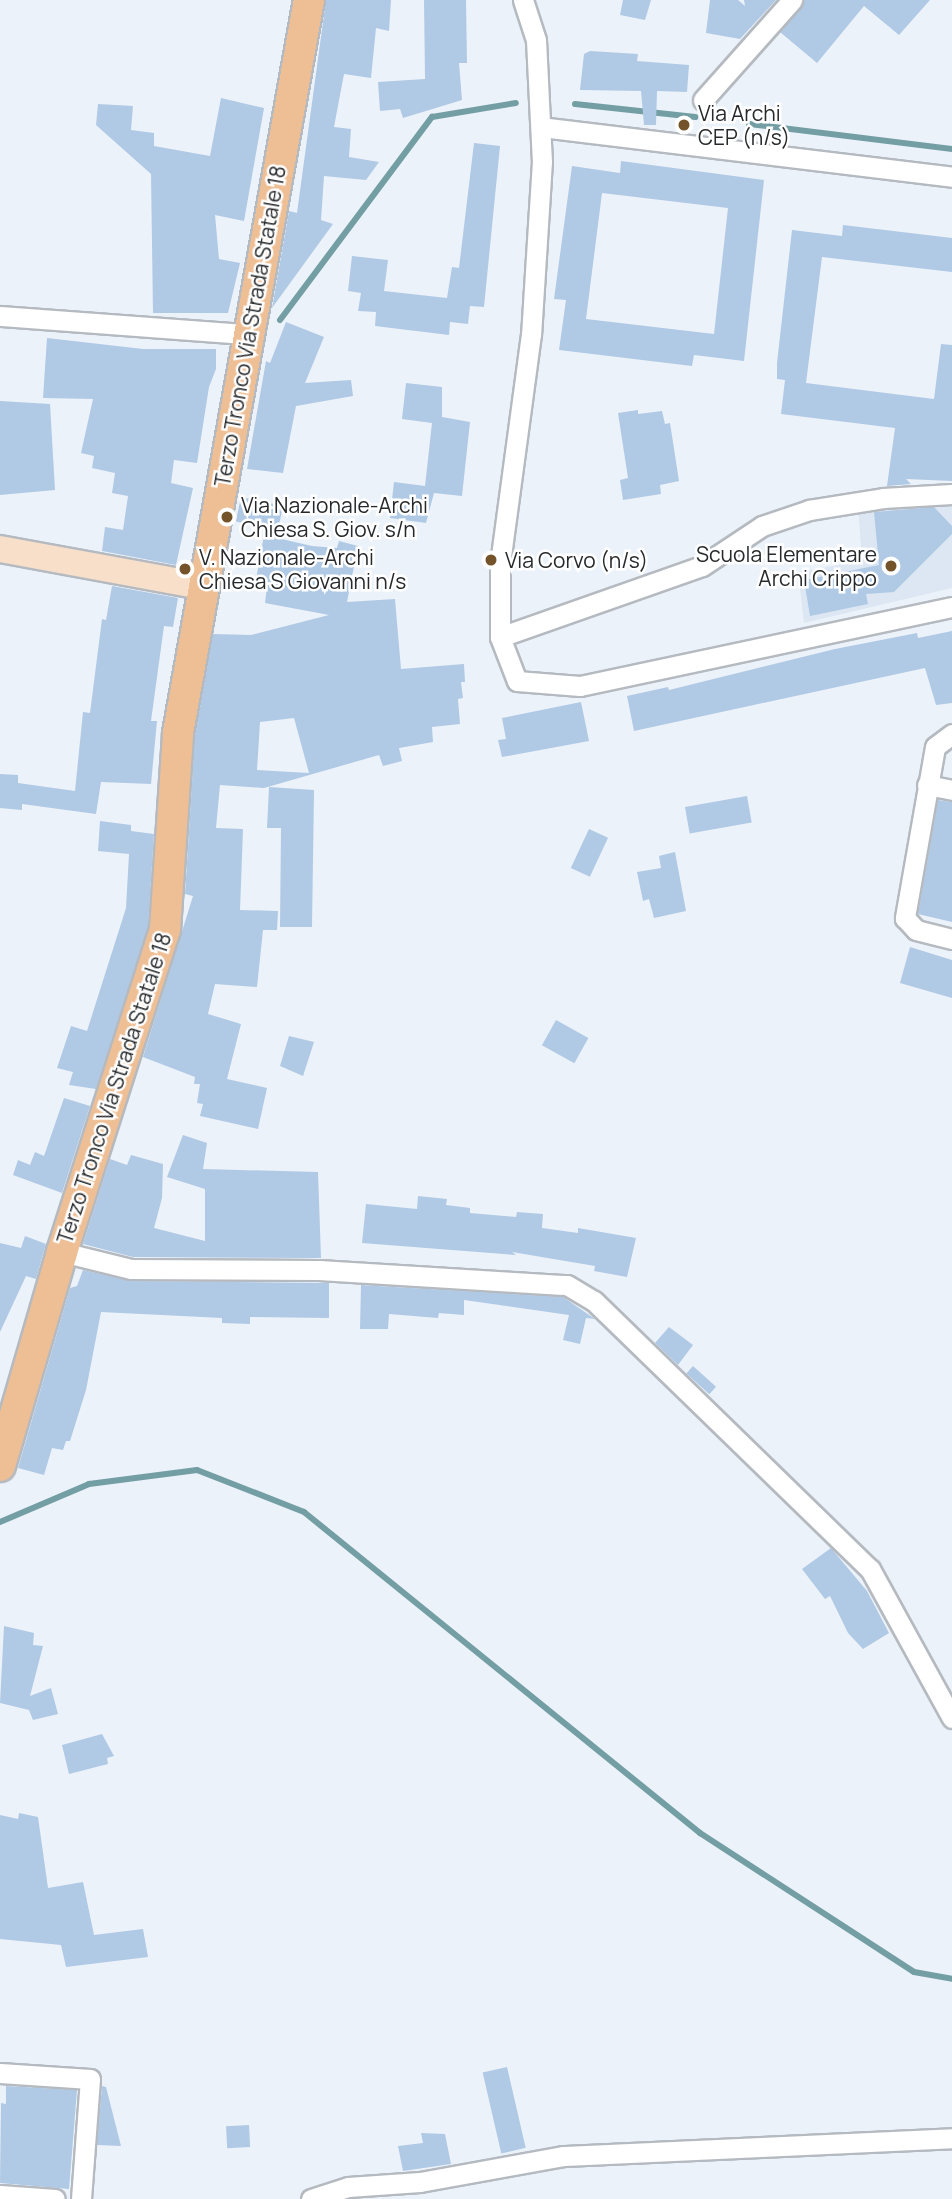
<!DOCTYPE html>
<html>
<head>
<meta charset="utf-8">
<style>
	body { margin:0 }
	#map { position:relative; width:952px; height:2199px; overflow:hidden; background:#ecf2f9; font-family:Manrope,sans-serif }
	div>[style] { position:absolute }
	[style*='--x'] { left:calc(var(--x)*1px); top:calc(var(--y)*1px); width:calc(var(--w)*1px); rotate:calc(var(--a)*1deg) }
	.built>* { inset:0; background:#dce7f3 }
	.stream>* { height:6px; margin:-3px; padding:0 3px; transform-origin:3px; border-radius:3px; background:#739ea4 }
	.building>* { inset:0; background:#b0c9e5; transform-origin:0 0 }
	.roads { filter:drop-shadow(2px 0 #b5bac0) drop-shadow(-2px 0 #b5bac0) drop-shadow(0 2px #b5bac0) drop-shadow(0 -2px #b5bac0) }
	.street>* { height:19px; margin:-9.5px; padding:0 9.5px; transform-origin:9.5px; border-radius:9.5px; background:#fff }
	.secondary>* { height:26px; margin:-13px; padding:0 13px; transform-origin:13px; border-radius:13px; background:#f7dfca }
	.primary>* { height:30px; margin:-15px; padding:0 15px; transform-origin:15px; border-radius:15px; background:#eebe94 }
	.dots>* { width:19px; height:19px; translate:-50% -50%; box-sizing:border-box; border:4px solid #fff; border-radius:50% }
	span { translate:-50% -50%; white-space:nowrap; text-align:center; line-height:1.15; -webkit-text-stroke:5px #fff; paint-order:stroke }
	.poi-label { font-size:21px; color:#27292b }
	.left { translate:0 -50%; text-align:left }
	.right { translate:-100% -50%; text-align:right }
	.street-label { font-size:21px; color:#27292b }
</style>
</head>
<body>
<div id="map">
	<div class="built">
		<i style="clip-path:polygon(952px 502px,952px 588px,804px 623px,798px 572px,862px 561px,858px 507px)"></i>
	</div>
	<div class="stream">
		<i style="--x:575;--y:104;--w:121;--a:6.2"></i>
		<i style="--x:749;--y:124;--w:205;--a:7"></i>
		<i style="--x:280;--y:320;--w:254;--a:-53.2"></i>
		<i style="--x:432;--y:117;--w:85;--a:-9.5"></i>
		<i style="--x:0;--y:1522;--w:97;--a:-23.1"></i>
		<i style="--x:89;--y:1484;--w:109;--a:-7.4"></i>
		<i style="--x:197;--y:1470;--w:115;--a:21.4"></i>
		<i style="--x:304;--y:1512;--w:510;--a:39.03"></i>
		<i style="--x:700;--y:1833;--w:255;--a:33"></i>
		<i style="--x:914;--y:1972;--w:39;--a:10"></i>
	</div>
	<div class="building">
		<i style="clip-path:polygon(326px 0,391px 0,389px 31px,376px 28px,371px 78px,344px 74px,334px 127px,351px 129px,349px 157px,379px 162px,366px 180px,324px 176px,321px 220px,333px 224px,272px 308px,289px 211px,297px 213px)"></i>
		<i style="clip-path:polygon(424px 0,466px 0,467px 63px,459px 63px,462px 100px,403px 118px,400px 109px,380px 111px,378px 82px,425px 79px)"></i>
		<i style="clip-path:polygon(623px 0,651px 0,645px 20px,620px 15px)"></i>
		<i style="clip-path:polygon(710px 0,738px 0,745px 6px,744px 0,776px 0,740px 39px,706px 33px)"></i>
		<i style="clip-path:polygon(804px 0,930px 0,899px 35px,864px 6px,817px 63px,780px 32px)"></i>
		<i style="clip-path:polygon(590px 51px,638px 54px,637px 61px,689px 65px,687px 92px,657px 91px,656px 125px,644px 125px,641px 91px,580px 90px,584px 54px)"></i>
		<i style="clip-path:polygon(221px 98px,264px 108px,244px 221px,215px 215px,219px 259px,240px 263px,228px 313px,153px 313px,151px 174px,96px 125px,98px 104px,133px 106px,131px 130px,154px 133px,154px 146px,210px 156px)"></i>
		<i style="clip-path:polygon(474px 143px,500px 146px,484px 307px,470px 306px,468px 324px,450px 322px,449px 335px,375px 326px,376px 312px,358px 311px,361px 293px,348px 291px,352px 256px,388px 260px,384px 291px,447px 298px,452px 267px,459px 268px)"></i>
		<i style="clip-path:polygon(evenodd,621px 161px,764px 180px,744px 361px,694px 355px,692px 366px,559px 350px,566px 300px,554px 299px,572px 166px,620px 173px,621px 161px,602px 193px,728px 208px,714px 334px,586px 319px,602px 193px)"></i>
		<i style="clip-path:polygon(843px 225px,952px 238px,952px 272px,822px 257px,806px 383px,934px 399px,941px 344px,952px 345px,952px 481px,906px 479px,911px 484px,887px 486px,895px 428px,781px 414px,785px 380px,777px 379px,777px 363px,792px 230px,842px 236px)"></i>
		<i style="clip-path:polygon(286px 322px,324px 337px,305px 383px,351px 380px,353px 396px,296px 406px,283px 473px,247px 469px,266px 361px,270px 363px)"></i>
		<i style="clip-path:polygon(47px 338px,143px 349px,216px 349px,216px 369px,209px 387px,197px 463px,174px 460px,171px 483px,193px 488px,176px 565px,102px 551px,105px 527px,123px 530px,128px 496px,112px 493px,115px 473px,92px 468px,94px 456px,81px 453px,93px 399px,43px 398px)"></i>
		<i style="clip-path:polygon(406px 383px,442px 387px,442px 417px,470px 422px,462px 496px,434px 493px,426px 523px,390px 518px,394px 482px,425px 486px,432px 423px,402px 419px)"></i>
		<i style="clip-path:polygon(0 401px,50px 404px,55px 490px,0 495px)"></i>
		<i style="clip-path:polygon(638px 410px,638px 414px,662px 411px,665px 424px,670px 423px,679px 481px,660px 485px,661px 494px,623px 500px,620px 480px,628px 478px,618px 413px)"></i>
		<i style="left:241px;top:497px;width:43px;height:25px;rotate:12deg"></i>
		<i style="clip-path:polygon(934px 507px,952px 526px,952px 534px,894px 592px,866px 594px,868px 604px,810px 616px,804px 580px,879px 565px,874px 512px)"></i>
		<i style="clip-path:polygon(evenodd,264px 535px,312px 546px,337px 548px,339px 541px,358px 546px,347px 602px,395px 599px,401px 669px,464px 664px,465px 682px,461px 682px,463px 698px,458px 699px,460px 724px,432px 727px,433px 742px,399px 748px,402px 761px,383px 766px,379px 755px,264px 788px,220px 785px,216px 828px,243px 829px,240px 910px,278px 911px,277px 930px,263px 930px,257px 987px,215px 984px,208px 1014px,241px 1024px,227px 1079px,267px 1088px,258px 1129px,200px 1116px,203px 1104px,197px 1103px,200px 1084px,194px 1084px,195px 1077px,143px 1057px,193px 896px,185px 894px,195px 735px,213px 634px,251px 635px,329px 615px,265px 603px,267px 587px,255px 585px,264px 535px,294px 718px,309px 773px,257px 770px,260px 722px,294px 718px)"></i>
		<i style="clip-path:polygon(112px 586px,178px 598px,173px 627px,164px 626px,151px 721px,157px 721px,151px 784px,101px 782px,96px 814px,22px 804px,22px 810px,0 808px,0 774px,18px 775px,18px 783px,75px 791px,83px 712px,90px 713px,102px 619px,106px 620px)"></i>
		<i style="clip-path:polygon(952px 631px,952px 703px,936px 705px,925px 668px,634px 731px,627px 696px,668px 687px,669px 690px,835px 649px,917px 633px,918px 638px)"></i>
		<i style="clip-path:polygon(581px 702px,589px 741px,502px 757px,498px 740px,506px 739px,502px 718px)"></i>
		<i style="clip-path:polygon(269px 787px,314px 790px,312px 927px,280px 927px,281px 828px,267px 828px)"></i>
		<i style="left:747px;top:796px;width:27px;height:63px;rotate:80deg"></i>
		<i style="clip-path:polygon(938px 800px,952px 802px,952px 922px,918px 914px)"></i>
		<i style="clip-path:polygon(100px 821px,131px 825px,131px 831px,154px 834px,148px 927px,96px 1089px,69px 1085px,73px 1072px,57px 1068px,71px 1026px,87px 1031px,126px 908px,129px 854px,98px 851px)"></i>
		<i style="left:589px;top:829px;width:21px;height:43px;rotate:25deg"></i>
		<i style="clip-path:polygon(675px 852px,686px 911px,654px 918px,649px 899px,643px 901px,637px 872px,661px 868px,659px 856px)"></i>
		<i style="clip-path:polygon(910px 947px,952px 960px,952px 998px,900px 983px)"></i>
		<i style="left:556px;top:1020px;width:37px;height:29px;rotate:29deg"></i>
		<i style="clip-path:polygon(289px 1036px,314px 1042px,303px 1076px,280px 1066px)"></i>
		<i style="clip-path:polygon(64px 1098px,90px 1106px,62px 1193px,13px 1175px,18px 1160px,30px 1165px,35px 1152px,44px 1156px)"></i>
		<i style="clip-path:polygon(183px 1135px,207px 1143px,203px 1169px,318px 1172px,321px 1258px,133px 1257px,83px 1244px,110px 1159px,127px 1165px,131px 1155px,163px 1164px,162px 1198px,154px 1228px,205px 1241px,205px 1189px,167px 1177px)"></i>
		<i style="clip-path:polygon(418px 1196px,447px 1199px,446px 1205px,470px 1208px,470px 1213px,516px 1217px,517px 1212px,543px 1214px,542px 1228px,578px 1233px,578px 1228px,636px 1238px,627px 1277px,594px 1271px,595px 1266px,512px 1252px,516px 1255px,362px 1243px,366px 1204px,417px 1209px)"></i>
		<i style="clip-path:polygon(25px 1236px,46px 1244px,36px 1279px,26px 1276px,0 1332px,0 1243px,21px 1248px)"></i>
		<i style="clip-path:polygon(83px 1270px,131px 1281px,329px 1283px,329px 1318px,250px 1317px,250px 1324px,222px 1323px,222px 1318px,101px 1312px,86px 1390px,70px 1441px,66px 1441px,63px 1450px,52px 1448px,44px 1475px,18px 1468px,70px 1288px,77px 1286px)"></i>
		<i style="clip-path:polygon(361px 1285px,563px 1297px,595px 1319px,586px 1318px,580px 1344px,563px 1340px,569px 1315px,464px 1300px,464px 1315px,439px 1313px,438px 1318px,389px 1314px,388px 1329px,360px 1329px)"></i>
		<i style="clip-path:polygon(669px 1327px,693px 1345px,678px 1365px,655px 1343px)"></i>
		<i style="left:693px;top:1366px;width:31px;height:10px;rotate:42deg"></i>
		<i style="clip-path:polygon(831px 1548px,867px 1591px,889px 1633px,863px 1649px,848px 1633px,830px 1596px,825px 1599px,802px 1569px)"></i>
		<i style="clip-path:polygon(4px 1626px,34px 1633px,33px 1645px,43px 1646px,30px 1696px,51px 1688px,58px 1714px,33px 1720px,29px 1710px,0 1703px)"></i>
		<i style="clip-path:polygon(102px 1734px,114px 1756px,107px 1758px,108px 1764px,69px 1774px,62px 1745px)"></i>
		<i style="clip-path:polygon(19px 1813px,38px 1817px,48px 1888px,83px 1882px,94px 1935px,143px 1929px,148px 1957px,66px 1967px,61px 1945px,0 1939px,0 1815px,18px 1819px)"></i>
		<i style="left:507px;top:2067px;width:83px;height:25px;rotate:77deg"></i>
		<i style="clip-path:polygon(6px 2086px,77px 2090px,69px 2189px,0 2183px,1px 2103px,6px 2104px)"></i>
		<i style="clip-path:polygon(102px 2086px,106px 2087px,121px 2146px,97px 2145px)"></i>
		<i style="left:249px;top:2125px;width:22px;height:23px;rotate:87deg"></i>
		<i style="clip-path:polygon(421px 2133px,445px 2134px,451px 2164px,403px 2171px,398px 2146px,423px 2143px)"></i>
	</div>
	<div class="roads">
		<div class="street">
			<i style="--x:523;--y:0;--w:42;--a:72"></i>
			<i style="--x:536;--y:40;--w:121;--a:87.2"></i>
			<i style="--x:542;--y:161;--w:173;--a:93.6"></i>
			<i style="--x:531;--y:334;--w:232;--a:97.7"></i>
			<i style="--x:500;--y:564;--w:73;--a:90"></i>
			<i style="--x:500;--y:637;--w:47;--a:68.9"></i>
			<i style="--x:517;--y:681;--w:63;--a:4.5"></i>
			<i style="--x:580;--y:686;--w:380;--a:-12"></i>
			<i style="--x:703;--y:100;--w:134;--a:-48.3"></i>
			<i style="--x:541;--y:127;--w:414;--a:6.9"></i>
			<i style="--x:0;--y:316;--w:249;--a:4.2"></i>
			<i style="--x:500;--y:637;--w:214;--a:-19.4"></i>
			<i style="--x:702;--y:566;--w:72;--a:-33.7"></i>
			<i style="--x:762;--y:526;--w:50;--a:-18.8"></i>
			<i style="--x:809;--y:510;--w:75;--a:-9.2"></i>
			<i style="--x:883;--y:498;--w:69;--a:-3.3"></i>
			<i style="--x:952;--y:734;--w:21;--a:143"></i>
			<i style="--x:935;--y:747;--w:174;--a:100"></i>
			<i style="--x:905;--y:918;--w:16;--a:47"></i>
			<i style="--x:916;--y:930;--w:37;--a:14"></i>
			<i style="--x:927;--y:785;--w:25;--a:11"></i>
			<i style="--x:62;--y:1252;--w:71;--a:13.8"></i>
			<i style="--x:131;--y:1269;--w:188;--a:0.3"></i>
			<i style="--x:319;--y:1270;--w:248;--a:3.5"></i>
			<i style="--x:567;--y:1285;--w:31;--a:31"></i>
			<i style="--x:594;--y:1301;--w:385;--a:44.2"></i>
			<i style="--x:870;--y:1569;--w:170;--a:61.2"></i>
			<i style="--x:0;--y:2073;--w:90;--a:3.8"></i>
			<i style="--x:90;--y:2079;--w:120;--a:94.3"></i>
			<i style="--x:0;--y:2195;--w:55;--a:4.2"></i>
			<i style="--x:311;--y:2199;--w:39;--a:-18"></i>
			<i style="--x:348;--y:2187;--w:72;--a:-4"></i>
			<i style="--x:420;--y:2182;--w:145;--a:-10.3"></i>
			<i style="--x:563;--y:2156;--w:389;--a:-2.6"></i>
		</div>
		<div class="secondary">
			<i style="--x:0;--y:549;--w:205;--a:10.4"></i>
		</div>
		<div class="primary">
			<i style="--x:0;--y:1466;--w:223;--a:-73.8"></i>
			<i style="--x:62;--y:1252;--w:338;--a:-72.3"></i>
			<i style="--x:165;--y:930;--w:197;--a:-86.2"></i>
			<i style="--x:178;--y:733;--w:745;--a:-79.87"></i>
		</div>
	</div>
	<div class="dots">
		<i style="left:684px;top:125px;background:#74532a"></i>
		<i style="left:227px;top:517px;background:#74532a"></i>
		<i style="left:491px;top:560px;background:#74532a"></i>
		<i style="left:891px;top:566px;background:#74532a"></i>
		<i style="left:185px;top:569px;background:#74532a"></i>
	</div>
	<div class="poi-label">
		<span class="left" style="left:698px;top:125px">Via Archi<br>CEP (n/s)</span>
		<span class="left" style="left:241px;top:517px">Via Nazionale-Archi<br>Chiesa S. Giov. s/n</span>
		<span class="right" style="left:877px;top:566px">Scuola Elementare<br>Archi Crippo</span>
		<span class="left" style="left:199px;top:569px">V. Nazionale-Archi<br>Chiesa S Giovanni n/s</span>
		<span class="left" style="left:505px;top:560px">Via Corvo (n/s)</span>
	</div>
	<div class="street-label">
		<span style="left:250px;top:326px;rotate:-80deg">Terzo Tronco Via Strada Statale 18</span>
		<span style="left:114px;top:1088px;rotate:-72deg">Terzo Tronco Via Strada Statale 18</span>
	</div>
</div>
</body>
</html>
